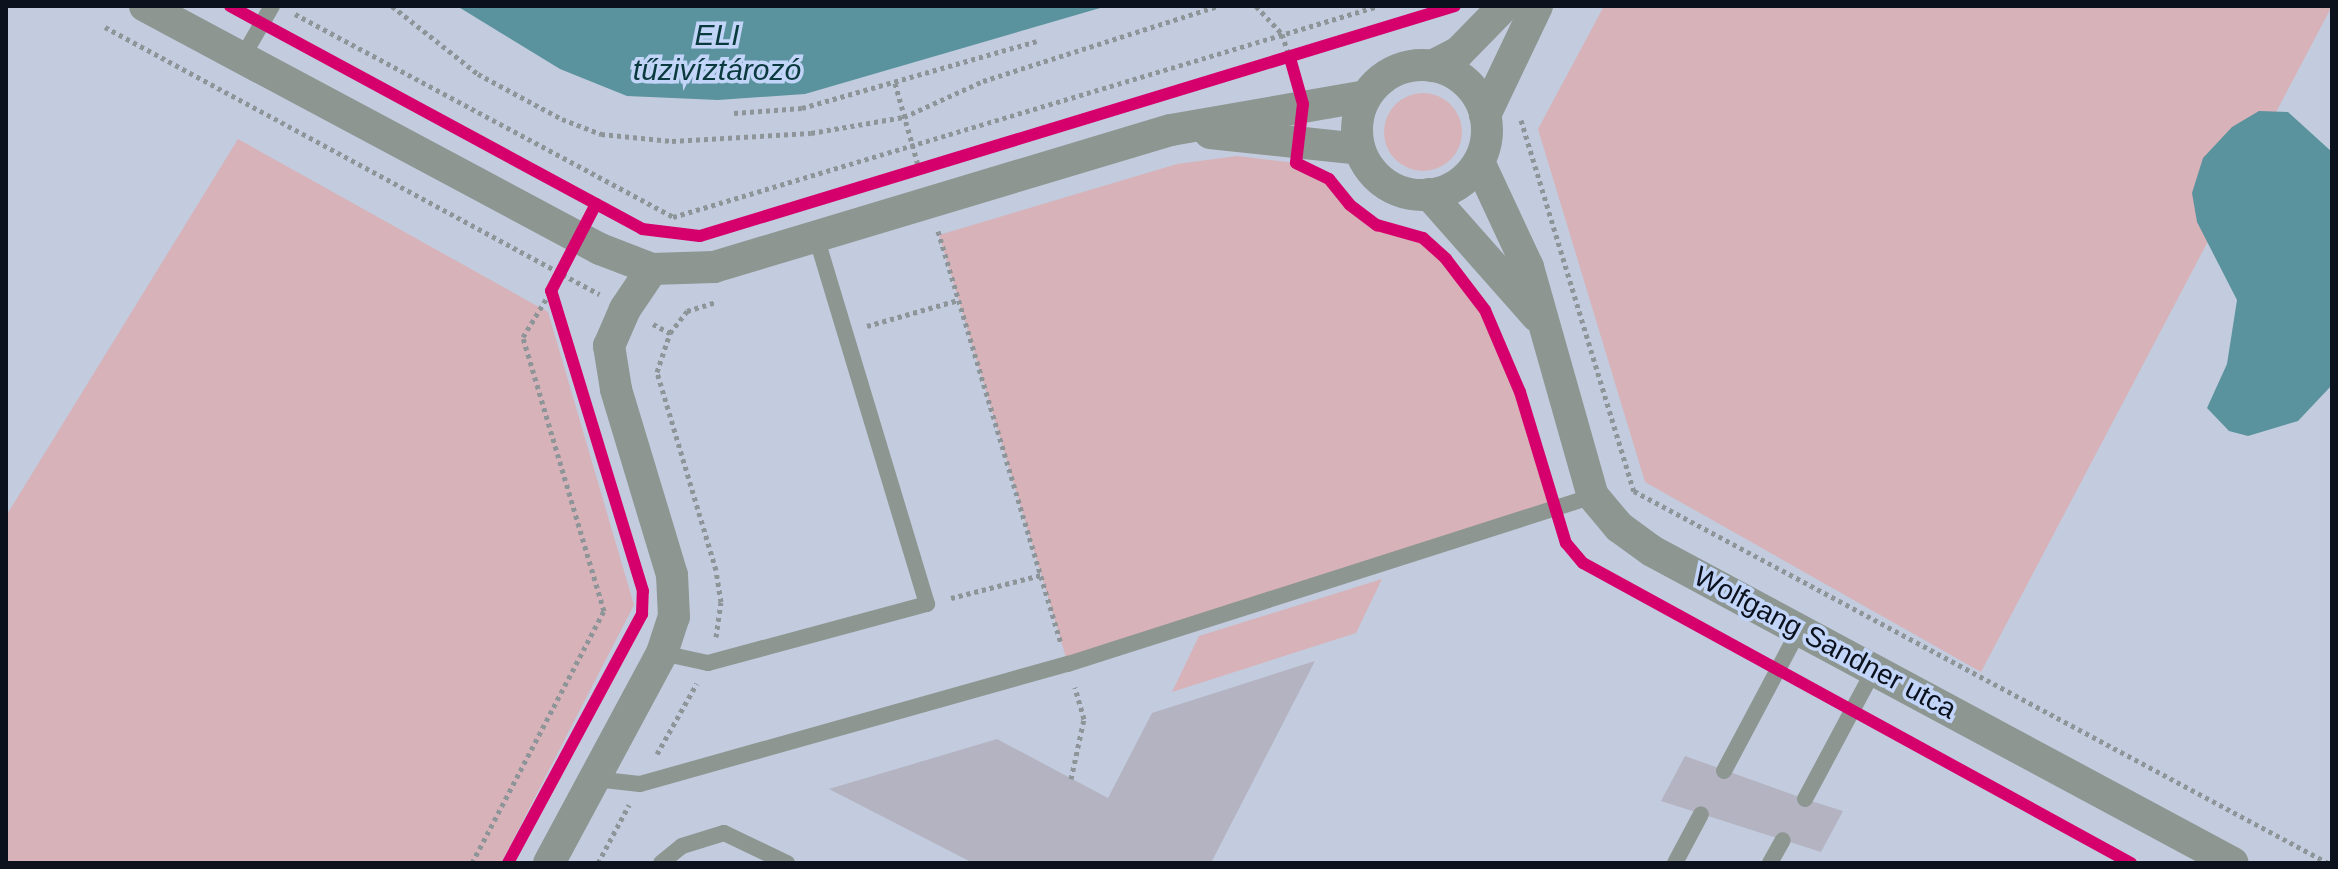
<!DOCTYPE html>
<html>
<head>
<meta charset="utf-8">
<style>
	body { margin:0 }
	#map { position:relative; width:2338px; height:869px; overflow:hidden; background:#c2ccde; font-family:Arial,sans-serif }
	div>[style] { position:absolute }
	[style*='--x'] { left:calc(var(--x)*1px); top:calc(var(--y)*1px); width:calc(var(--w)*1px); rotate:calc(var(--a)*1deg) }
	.green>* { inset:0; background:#d7b2b8 }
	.round { border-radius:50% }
	.water>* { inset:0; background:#5a939d }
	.building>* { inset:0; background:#b4b3c1 }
	.path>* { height:5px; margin-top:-2.5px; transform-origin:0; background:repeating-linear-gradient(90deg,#8e9599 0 4px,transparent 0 8px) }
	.service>* { height:16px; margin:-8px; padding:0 8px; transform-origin:8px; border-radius:8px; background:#8d9691 }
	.minor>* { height:32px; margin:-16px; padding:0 16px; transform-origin:16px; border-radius:16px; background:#8d9691 }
	.minor>.ring { margin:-16px; padding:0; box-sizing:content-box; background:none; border:32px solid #8d9691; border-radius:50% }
	.cycleway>* { height:12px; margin:-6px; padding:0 6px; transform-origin:6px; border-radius:6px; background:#d6006c }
	span { translate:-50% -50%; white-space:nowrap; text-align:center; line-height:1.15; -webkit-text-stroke:7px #c2d5f9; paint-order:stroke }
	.street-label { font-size:28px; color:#0b111d }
	.water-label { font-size:30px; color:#0a3a3e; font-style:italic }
	.frame { position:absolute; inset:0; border:8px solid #0b111d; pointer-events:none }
</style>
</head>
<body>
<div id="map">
	<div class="green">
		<i style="clip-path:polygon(1604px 6px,2332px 6px,1981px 672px,1645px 482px,1538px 129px)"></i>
		<i class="round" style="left:1384px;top:93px;width:78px;height:78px"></i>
		<i style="clip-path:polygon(238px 139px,548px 312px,634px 605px,501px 863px,6px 863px,6px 516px)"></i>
		<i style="clip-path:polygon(1237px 156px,1296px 163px,1329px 179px,1350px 205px,1377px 225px,1423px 238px,1446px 259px,1485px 310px,1504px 349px,1554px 509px,1068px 664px,939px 235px,1177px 164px)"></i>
		<i style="clip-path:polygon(1382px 579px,1356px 633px,1172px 692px,1199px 636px)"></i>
	</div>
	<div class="water">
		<i style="clip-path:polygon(457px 6px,1107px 6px,805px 94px,718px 100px,627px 96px,560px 69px)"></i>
		<i style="clip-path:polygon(2259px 111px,2288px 112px,2332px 152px,2332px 385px,2298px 421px,2248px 436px,2229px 431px,2207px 408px,2227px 364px,2237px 300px,2197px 222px,2192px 193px,2203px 158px,2232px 127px)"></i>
	</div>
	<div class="building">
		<i style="clip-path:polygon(1315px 661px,1211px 863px,973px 863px,829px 789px,997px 739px,1108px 798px,1152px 713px)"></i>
		<i style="clip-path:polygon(1685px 756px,1805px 799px,1843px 811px,1821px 852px,1661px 801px)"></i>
	</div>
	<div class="path">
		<i style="--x:392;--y:6;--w:110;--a:38.3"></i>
		<i style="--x:478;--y:74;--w:95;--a:28.2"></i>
		<i style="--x:562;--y:119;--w:42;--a:21"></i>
		<i style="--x:601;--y:134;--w:71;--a:5.6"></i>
		<i style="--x:672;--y:141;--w:139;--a:-3.3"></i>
		<i style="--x:811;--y:133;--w:94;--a:-9.8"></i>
		<i style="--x:904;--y:117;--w:87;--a:-24.5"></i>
		<i style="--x:983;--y:81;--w:247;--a:-17.7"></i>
		<i style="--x:1256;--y:6;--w:38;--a:47"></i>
		<i style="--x:1282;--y:34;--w:25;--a:72"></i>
		<i style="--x:295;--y:14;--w:429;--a:28.2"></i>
		<i style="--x:673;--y:217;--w:736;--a:-16.66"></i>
		<i style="--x:105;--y:27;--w:562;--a:28.39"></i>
		<i style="--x:895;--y:83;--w:92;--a:74.3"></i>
		<i style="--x:734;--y:113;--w:68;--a:-4.2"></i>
		<i style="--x:802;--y:108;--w:244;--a:-15.9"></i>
		<i style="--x:1521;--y:120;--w:388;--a:73.1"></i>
		<i style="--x:1634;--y:491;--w:787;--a:28.19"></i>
		<i style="--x:938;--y:231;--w:430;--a:73.4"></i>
		<i style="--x:653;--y:324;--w:19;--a:28"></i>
		<i style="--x:867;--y:326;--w:95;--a:-15.9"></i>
		<i style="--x:951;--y:598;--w:93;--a:-14.3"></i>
		<i style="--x:716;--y:637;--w:35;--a:-82"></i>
		<i style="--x:721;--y:602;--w:32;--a:-99"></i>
		<i style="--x:716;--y:570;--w:207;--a:-106.6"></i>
		<i style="--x:657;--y:372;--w:41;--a:-71.6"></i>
		<i style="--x:670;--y:333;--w:28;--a:-52"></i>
		<i style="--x:687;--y:311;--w:31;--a:-17"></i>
		<i style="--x:657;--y:754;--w:81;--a:-60.6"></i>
		<i style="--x:1071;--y:779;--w:61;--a:-77.8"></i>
		<i style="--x:1084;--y:719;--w:33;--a:-106"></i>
		<i style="--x:472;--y:863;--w:284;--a:-62.4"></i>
		<i style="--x:604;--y:611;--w:286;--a:-106.5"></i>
		<i style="--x:523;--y:337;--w:54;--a:-58.7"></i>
		<i style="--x:598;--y:863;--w:66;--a:-61.9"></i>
	</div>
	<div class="service">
		<i style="--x:242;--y:58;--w:60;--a:-60"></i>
		<i style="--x:662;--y:653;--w:47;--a:12.3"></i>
		<i style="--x:708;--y:663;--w:227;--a:-15.1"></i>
		<i style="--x:927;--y:604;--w:383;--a:-106.8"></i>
		<i style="--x:1724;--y:771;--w:160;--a:-62"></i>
		<i style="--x:595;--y:779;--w:45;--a:6.3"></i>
		<i style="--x:640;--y:784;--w:445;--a:-15.7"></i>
		<i style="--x:1068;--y:664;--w:551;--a:-17.74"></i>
		<i style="--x:1805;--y:799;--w:146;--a:-61.9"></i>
		<i style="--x:661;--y:863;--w:27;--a:-39"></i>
		<i style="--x:682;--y:846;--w:44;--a:-17.2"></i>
		<i style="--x:724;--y:833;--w:70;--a:25.5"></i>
		<i style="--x:1675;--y:863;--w:55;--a:-62"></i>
		<i style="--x:1770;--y:863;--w:26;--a:-61"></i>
	</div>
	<div class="minor">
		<i style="--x:145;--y:6;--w:516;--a:28.11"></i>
		<i style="--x:600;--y:249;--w:56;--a:21"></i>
		<i style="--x:652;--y:269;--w:62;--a:-1.8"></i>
		<i style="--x:714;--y:267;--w:477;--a:-16.7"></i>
		<i style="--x:1171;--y:130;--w:198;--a:-9.9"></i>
		<i class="ring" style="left:1357px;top:65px;width:98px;height:98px"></i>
		<i style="--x:1432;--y:66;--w:29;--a:-27"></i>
		<i style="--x:1458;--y:53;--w:66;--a:-45.6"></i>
		<i style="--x:1485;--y:115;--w:121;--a:-64.5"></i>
		<i style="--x:1210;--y:133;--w:150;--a:6.1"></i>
		<i style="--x:1479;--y:162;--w:116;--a:65"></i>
		<i style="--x:1528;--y:267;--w:238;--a:74.2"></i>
		<i style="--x:1593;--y:496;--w:40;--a:50"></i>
		<i style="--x:1619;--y:527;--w:41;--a:36"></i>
		<i style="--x:1652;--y:551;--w:659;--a:28.24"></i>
		<i style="--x:1429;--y:194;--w:163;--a:48.5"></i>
		<i style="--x:549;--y:863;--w:238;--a:-61.7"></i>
		<i style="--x:662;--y:653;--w:38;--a:-72"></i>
		<i style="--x:674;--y:617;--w:42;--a:-92.7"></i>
		<i style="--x:672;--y:575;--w:194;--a:-106.8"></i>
		<i style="--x:616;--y:389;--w:44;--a:-99.2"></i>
		<i style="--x:609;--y:346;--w:40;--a:-66.6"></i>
		<i style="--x:625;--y:309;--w:48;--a:-56"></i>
	</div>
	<div class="cycleway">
		<i style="--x:230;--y:6;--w:468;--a:28.4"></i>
		<i style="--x:642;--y:229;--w:58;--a:6.9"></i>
		<i style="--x:700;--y:236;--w:789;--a:-16.94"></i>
		<i style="--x:1290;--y:58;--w:48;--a:74.2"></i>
		<i style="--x:1303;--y:104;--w:59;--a:96.8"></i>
		<i style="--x:1296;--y:163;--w:37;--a:26"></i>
		<i style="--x:1329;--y:179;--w:33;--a:51"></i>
		<i style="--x:1350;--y:205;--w:34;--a:37"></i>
		<i style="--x:1377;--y:225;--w:48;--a:15.8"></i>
		<i style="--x:1423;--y:238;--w:31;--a:42"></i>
		<i style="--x:1446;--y:259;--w:64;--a:52.6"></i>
		<i style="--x:1485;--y:310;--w:89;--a:66.9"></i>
		<i style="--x:1520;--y:392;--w:158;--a:73.1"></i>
		<i style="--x:1566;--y:543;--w:26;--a:50"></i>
		<i style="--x:1583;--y:563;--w:625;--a:28.7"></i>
		<i style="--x:508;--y:863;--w:283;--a:-61.7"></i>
		<i style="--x:642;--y:614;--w:23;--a:-88"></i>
		<i style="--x:643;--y:591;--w:314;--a:-107"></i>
		<i style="--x:551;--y:291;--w:98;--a:-62.7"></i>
	</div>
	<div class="street-label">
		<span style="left:1825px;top:643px;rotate:28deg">Wolfgang Sandner utca</span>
	</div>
	<div class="water-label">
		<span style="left:717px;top:52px">ELI<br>tűzivíztározó</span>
	</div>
	<div class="frame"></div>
</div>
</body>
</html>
